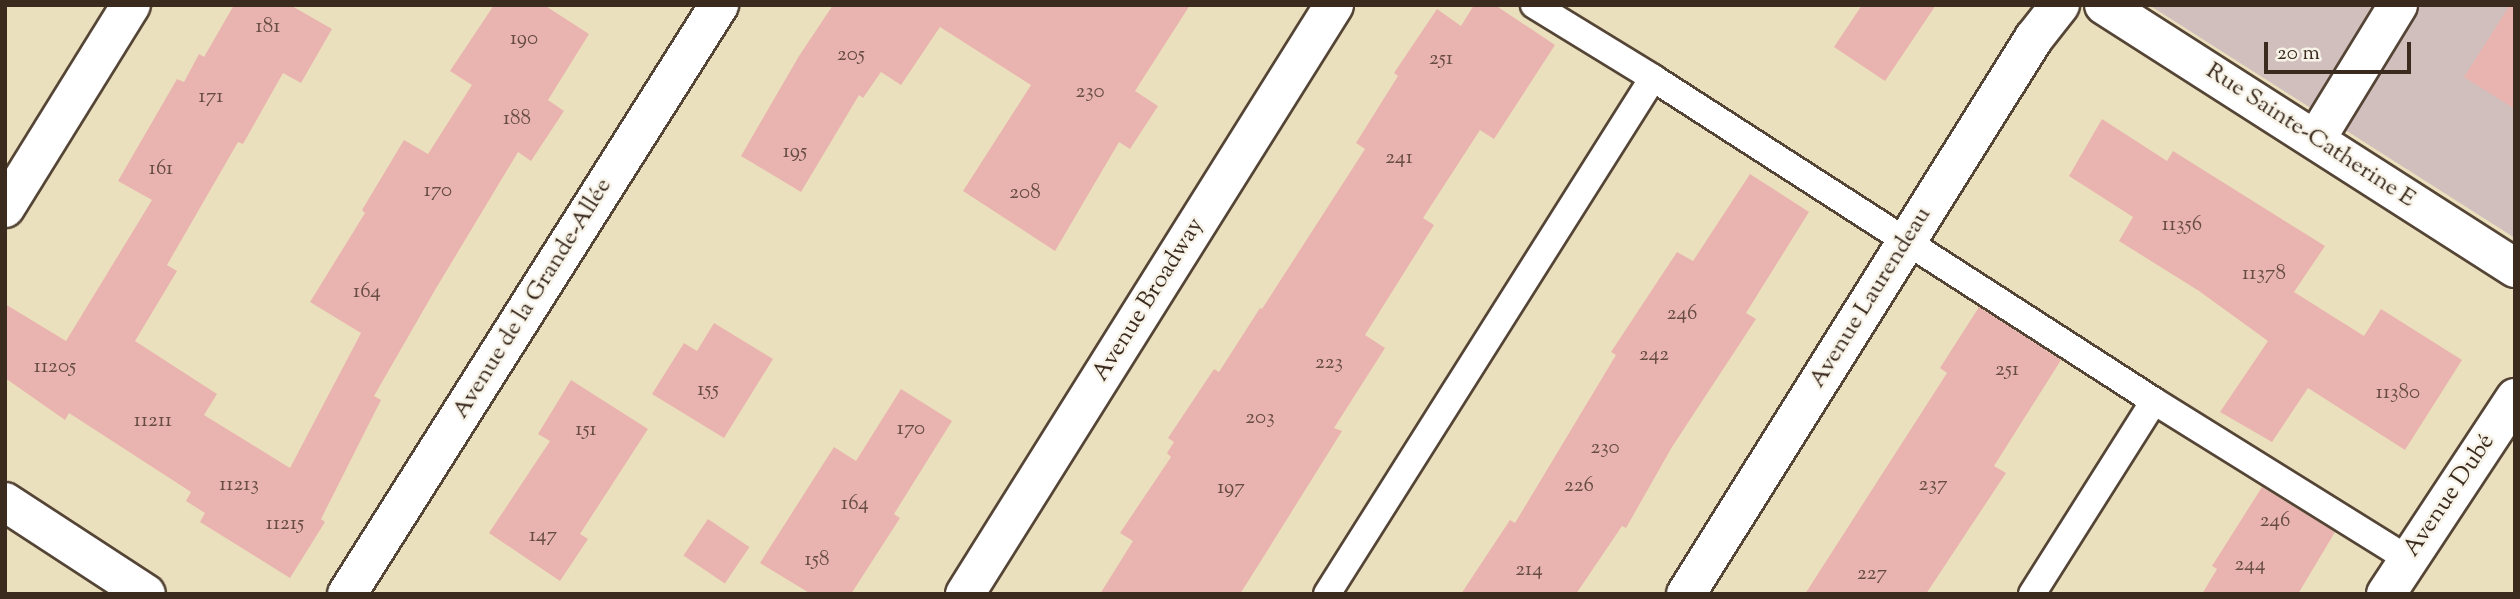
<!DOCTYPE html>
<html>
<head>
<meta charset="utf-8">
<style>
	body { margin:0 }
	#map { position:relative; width:2520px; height:599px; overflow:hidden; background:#ebe0bd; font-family:"Sorts Mill Goudy",serif }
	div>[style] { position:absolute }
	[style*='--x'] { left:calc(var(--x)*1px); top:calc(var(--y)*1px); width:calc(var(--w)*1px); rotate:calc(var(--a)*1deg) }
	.industrial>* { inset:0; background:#d1bfbd }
	.building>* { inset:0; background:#e9b4af; transform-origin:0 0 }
	.roads { filter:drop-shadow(2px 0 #554536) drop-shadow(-2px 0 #554536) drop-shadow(0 2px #554536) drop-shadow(0 -2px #554536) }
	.lane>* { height:26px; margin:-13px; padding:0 13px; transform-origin:13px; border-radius:13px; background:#fff }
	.street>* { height:38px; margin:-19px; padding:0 19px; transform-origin:19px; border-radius:19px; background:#fff }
	.secondary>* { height:38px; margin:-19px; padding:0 19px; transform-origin:19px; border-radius:19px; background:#fff }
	span { translate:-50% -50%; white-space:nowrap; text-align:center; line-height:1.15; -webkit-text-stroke:5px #f7f3e8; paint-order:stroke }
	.number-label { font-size:21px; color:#664c42 }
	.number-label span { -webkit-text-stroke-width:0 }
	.street-label { font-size:24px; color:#3b2a1e }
	.frame { position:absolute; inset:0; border:7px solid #3b2a1e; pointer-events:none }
	.scale { position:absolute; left:2264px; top:42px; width:147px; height:32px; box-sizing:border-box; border:4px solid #3b2a1e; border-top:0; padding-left:9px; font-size:21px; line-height:24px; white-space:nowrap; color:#3b2a1e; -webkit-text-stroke:5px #f7f3e8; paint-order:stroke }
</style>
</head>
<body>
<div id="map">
	<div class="industrial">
		<i style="clip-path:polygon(2149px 5px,2515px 5px,2515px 238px)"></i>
	</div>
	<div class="building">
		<i style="clip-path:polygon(234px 5px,290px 5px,332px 29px,301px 83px,283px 73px,243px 144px,238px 142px,167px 265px,177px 271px,135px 341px,217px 394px,204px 415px,290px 468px,361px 333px,310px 302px,365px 213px,362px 210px,404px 140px,428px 154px,472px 85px,450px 71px,494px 5px,544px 5px,589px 34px,548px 100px,564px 111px,531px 161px,518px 152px,435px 290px,374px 396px,381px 400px,321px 519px,325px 522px,290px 578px,200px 522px,205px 513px,186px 501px,191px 492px,69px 413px,65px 420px,5px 378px,5px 304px,66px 341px,152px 200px,118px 181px,177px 79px,184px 82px,199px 54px,204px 57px)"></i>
		<i style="clip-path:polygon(833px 5px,1190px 5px,1135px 91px,1158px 106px,1130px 149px,1119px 142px,1055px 251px,963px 191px,1031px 85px,940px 27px,901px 85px,881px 72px,863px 98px,859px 95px,801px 192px,741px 156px,799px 56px)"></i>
		<i style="clip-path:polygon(1474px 5px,1495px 5px,1555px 45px,1494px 139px,1480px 130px,1423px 218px,1434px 225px,1365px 335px,1385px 348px,1334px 428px,1342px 431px,1259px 564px,1240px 594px,1100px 594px,1133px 541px,1120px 533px,1171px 457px,1167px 453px,1174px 442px,1168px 438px,1214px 369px,1219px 372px,1260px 308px,1262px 309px,1365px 149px,1356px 143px,1398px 76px,1394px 73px,1437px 9px,1461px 26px)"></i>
		<i style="clip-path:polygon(1862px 5px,1936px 5px,1885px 81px,1834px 47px)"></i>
		<i style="clip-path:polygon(2510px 5px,2515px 5px,2515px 109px,2464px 77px)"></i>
		<i style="clip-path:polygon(2102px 119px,2167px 161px,2173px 151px,2325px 246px,2294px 292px,2364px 336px,2381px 309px,2462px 360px,2405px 450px,2308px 388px,2272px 442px,2220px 412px,2268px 341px,2199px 291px,2119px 241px,2133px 217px,2069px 176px)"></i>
		<i style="clip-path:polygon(1750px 174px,1809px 212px,1746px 313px,1756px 319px,1672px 447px,1626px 528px,1622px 526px,1576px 594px,1461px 594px,1510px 520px,1515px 523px,1616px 355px,1611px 352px,1677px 252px,1693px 261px)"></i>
		<i style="clip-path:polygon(1979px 307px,2061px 360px,1994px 466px,2006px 473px,1926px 594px,1805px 594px,1947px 373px,1940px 368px)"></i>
		<i style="clip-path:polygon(714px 323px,773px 359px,724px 438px,652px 394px,684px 343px,697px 351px)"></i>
		<i style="clip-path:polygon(571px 380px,648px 429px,580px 534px,588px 539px,560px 581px,489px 533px,550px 441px,538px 434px)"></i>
		<i style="clip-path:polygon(901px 389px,952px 421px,894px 514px,900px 518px,851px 594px,811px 594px,760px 563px,834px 447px,856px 461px)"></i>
		<i style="clip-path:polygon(2262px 487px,2335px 532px,2298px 594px,2202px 594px,2217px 569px,2212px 566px)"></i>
		<i style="left:708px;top:519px;width:50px;height:44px;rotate:34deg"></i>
	</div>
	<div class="roads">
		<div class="lane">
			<i style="--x:1534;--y:5;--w:140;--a:31.5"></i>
			<i style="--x:1653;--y:78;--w:596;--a:32.81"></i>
			<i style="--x:2154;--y:401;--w:299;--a:31.9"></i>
			<i style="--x:1327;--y:594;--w:610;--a:-57.72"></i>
			<i style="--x:2032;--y:594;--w:228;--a:-57.7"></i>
		</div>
		<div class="street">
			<i style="--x:2104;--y:5;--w:488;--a:32.6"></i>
			<i style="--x:2316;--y:139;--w:157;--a:-58.5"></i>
			<i style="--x:5;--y:208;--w:239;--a:-58.2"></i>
			<i style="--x:5;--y:502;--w:168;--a:33.1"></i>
			<i style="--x:347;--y:594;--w:697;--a:-57.72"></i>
			<i style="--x:1686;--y:594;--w:656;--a:-57.96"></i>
			<i style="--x:2034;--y:38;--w:42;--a:-51.8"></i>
			<i style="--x:2386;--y:594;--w:235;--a:-56.6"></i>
		</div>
		<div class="secondary">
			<i style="--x:965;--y:594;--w:695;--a:-57.93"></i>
		</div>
	</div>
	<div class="number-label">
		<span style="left:268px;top:27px">181</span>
		<span style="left:524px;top:39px">190</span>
		<span style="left:851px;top:55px">205</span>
		<span style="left:1441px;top:59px">251</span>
		<span style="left:1090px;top:92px">230</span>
		<span style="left:211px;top:97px">171</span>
		<span style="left:517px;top:119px">188</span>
		<span style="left:795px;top:152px">195</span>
		<span style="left:1399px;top:158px">241</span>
		<span style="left:161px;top:169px">161</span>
		<span style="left:438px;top:191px">170</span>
		<span style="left:1025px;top:193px">208</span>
		<span style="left:2182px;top:225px">11356</span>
		<span style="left:2264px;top:274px">11378</span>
		<span style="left:367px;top:292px">164</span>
		<span style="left:1682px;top:314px">246</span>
		<span style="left:1654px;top:355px">242</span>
		<span style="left:1329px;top:363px">223</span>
		<span style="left:55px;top:367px">11205</span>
		<span style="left:2007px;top:370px">251</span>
		<span style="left:708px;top:390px">155</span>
		<span style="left:2398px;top:393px">11380</span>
		<span style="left:1260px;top:418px">203</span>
		<span style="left:153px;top:421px">11211</span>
		<span style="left:911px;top:429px">170</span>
		<span style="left:586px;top:430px">151</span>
		<span style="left:1605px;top:448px">230</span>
		<span style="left:239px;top:485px">11213</span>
		<span style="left:1933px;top:485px">237</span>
		<span style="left:1579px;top:486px">226</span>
		<span style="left:1231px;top:488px">197</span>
		<span style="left:855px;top:504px">164</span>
		<span style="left:2275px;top:521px">246</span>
		<span style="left:285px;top:524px">11215</span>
		<span style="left:543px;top:536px">147</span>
		<span style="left:817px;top:560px">158</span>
		<span style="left:2250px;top:565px">244</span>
		<span style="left:1529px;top:570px">214</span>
		<span style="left:1872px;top:574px">227</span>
	</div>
	<div class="street-label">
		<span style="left:2310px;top:136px;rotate:33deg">Rue Sainte-Catherine E</span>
		<span style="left:1871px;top:298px;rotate:-58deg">Avenue Laurendeau</span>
		<span style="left:533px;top:299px;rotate:-58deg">Avenue de la Grande-Allée</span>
		<span style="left:1149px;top:300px;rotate:-58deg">Avenue Broadway</span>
		<span style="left:2450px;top:496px;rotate:-56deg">Avenue Dubé</span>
	</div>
	<div class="frame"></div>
	<div class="scale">20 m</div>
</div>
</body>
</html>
